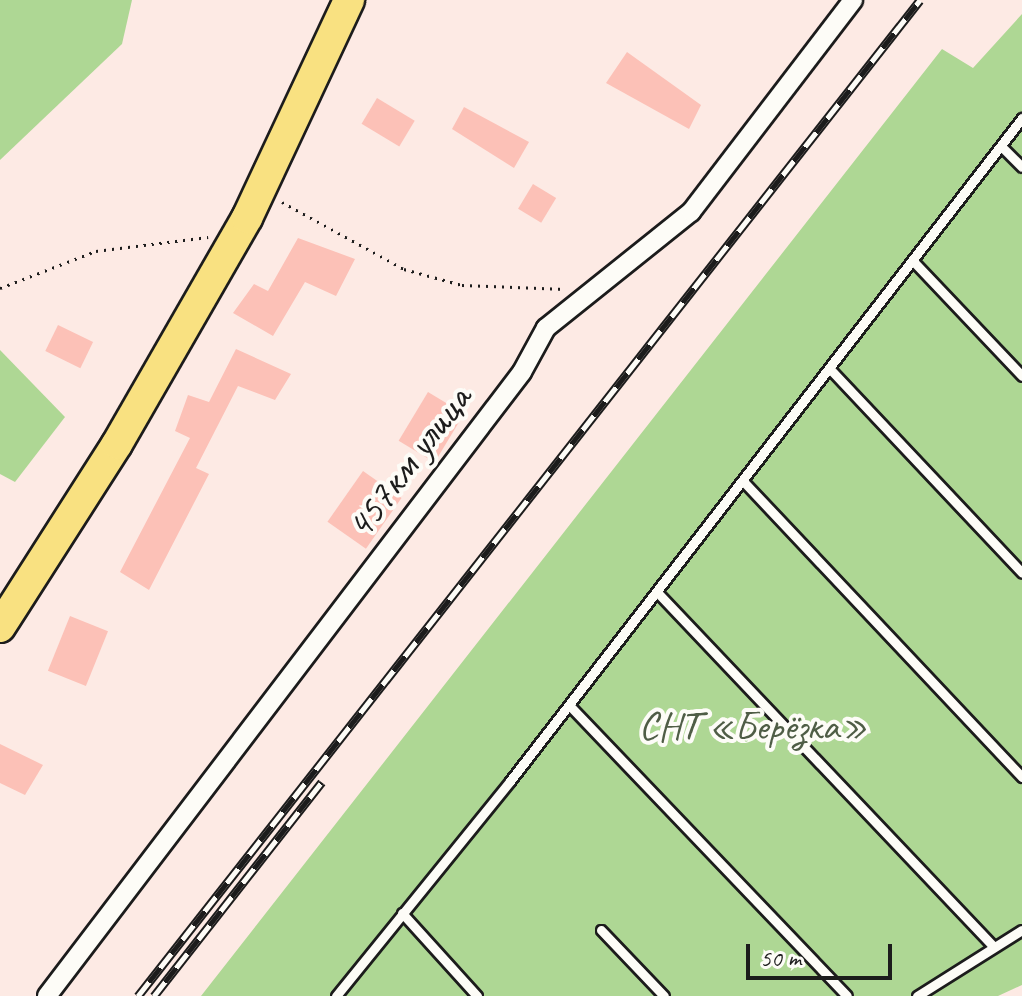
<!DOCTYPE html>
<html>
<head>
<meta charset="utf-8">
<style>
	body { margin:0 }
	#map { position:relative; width:1022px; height:996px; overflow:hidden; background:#fdeae4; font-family:Caveat,sans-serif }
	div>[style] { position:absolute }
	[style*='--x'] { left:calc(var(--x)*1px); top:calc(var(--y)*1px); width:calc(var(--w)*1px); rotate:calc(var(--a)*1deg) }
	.green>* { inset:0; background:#aed794 }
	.building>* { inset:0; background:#fcc1b7; transform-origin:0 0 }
	.path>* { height:3px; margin-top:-1.5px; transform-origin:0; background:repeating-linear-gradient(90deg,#1c1c1c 0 2px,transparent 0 8px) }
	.roads { filter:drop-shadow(2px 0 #1c1c1c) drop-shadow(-2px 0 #1c1c1c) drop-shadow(0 2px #1c1c1c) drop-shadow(0 -2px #1c1c1c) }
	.service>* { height:9px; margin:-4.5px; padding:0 4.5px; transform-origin:4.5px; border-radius:4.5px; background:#fdfcf7 }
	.minor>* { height:18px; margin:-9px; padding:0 9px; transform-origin:9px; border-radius:9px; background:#fdfcf7 }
	.primary>* { height:30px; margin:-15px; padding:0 15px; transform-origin:15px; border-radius:15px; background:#f9e181 }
	.rail>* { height:9px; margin-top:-4.5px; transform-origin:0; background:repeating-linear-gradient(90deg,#fdfcf7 0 18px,#1c1c1c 0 36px); box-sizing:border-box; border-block:2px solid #1c1c1c }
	span { translate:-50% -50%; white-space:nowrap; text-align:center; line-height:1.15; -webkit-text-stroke:8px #fdfcf7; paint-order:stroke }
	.street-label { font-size:40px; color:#1c1c1c }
	.park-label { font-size:40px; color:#4f5d46 }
	.scale { position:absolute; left:746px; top:944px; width:146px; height:36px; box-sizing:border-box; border:4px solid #1c1c1c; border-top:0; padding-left:10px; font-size:24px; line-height:28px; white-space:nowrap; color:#1c1c1c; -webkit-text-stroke:6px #fdfcf7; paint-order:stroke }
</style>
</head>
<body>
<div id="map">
	<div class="green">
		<i style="clip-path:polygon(0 0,132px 0,122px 44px,0 160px)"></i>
		<i style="clip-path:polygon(1022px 14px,1022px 985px,998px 996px,201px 996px,942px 49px,973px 68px)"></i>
		<i style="clip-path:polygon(0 350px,65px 417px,15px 482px,0 474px)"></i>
	</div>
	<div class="building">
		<i style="clip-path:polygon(627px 52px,701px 105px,689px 129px,606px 83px)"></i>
		<i style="left:377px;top:98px;width:44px;height:30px;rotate:31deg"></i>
		<i style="clip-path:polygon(464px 107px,529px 142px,514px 168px,452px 129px)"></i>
		<i style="left:533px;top:184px;width:27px;height:29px;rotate:31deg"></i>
		<i style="clip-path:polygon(298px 238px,355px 259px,336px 296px,305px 282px,273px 336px,233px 313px,254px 284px,268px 291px)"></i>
		<i style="left:58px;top:325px;width:39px;height:29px;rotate:26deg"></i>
		<i style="clip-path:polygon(236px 349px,291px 374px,275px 400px,238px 386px,196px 468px,209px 474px,149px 590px,120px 572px,190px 438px,175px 431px,188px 395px,209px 402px)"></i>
		<i style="left:428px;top:392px;width:42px;height:57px;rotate:31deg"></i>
		<i style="left:363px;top:471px;width:47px;height:62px;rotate:35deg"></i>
		<i style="left:70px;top:616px;width:41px;height:59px;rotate:22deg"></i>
		<i style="clip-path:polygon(0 744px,43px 765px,25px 795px,0 783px)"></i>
	</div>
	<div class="path">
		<i style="--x:282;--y:202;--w:139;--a:28.8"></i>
		<i style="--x:404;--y:269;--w:60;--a:15.4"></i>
		<i style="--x:462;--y:285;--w:103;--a:2.2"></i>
		<i style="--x:0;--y:288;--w:103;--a:-21.1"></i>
		<i style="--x:96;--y:251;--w:113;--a:-7.1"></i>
	</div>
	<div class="roads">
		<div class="service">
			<i style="--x:1002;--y:147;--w:28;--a:45"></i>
			<i style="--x:914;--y:262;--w:157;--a:46.5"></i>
			<i style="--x:830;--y:369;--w:280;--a:46.7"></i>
			<i style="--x:743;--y:481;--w:407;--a:46.7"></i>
			<i style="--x:657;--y:592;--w:489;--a:46.5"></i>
			<i style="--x:569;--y:705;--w:402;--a:46.3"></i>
			<i style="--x:402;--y:913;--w:112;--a:47.9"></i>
			<i style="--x:601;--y:930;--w:91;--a:46.3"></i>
			<i style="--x:336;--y:996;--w:277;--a:-51"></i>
			<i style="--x:510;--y:781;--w:838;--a:-52.32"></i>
			<i style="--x:917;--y:996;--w:124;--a:-32.2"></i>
		</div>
		<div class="minor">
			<i style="--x:47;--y:996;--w:784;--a:-52.72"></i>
			<i style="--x:522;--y:372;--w:50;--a:-61.4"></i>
			<i style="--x:546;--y:328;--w:186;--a:-38.7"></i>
			<i style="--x:691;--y:212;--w:267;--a:-52.6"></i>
		</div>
		<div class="primary">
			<i style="--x:0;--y:627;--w:217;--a:-57.4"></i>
			<i style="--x:117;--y:444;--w:261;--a:-60.1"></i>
			<i style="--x:247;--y:218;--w:241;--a:-64.9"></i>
		</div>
	</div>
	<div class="rail">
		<i style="--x:138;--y:996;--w:1266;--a:-51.86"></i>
		<i style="--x:154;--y:996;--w:272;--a:-51.9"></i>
	</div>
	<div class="street-label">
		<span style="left:408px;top:462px;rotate:-53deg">457км улица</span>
	</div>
	<div class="park-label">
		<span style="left:753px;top:726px">СНТ «Берёзка»</span>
	</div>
	<div class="scale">50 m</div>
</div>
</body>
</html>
